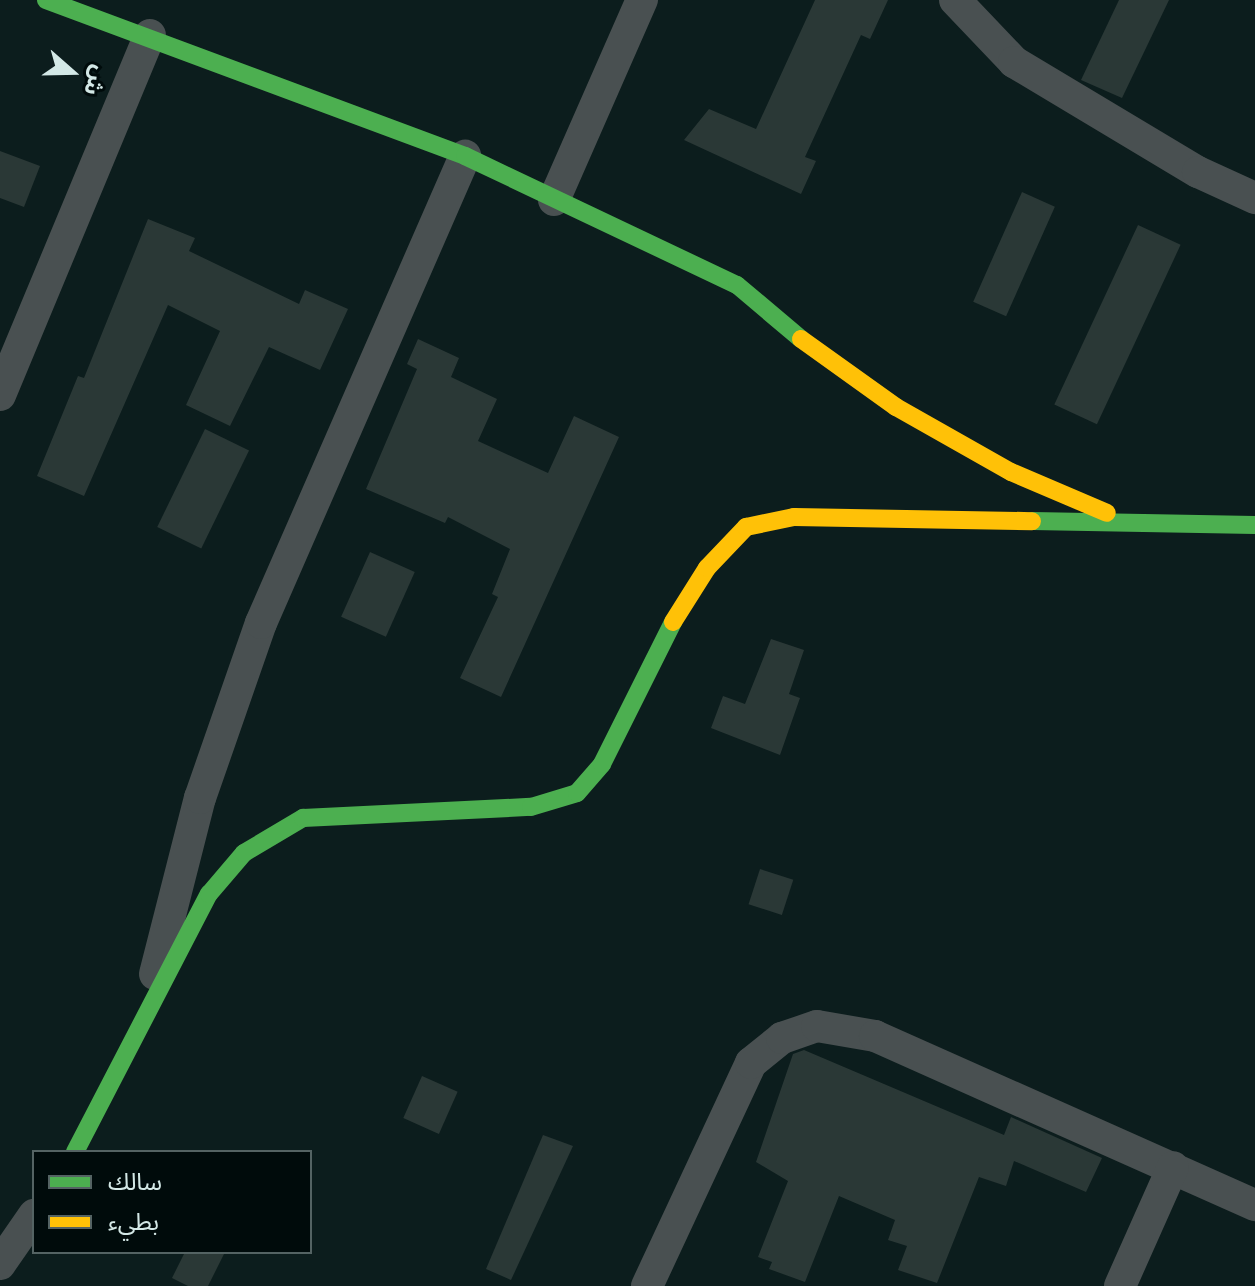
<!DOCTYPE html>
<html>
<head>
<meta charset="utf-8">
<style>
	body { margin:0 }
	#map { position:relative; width:1255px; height:1286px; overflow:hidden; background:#0c1d1d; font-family:"Sofia Sans Condensed","Noto Sans Arabic",sans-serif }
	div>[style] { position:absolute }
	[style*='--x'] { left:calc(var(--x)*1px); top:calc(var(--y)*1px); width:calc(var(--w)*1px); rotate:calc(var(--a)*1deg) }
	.building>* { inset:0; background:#2a3836; transform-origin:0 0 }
	.street>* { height:32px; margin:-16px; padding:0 16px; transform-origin:16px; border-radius:16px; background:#495051 }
	.fast>* { height:18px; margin:-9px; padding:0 9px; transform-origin:9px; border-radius:9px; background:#4caf50 }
	.slow>* { height:18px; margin:-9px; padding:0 9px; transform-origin:9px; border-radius:9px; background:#ffc107 }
	span { translate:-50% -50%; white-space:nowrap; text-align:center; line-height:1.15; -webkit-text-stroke:6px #000b0b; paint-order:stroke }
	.legend { position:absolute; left:32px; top:1150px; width:280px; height:104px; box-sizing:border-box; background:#000b0b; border:2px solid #546363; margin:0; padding:10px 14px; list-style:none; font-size:24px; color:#d3e8e6 }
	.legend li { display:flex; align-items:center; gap:16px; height:40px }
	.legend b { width:40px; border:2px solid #546363 }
	.north { position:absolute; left:32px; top:32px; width:80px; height:80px; -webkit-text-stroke:6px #000b0b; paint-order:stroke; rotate:110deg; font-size:22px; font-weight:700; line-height:32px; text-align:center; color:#d3e8e6 }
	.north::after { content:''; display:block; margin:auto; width:28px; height:36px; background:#d3e8e6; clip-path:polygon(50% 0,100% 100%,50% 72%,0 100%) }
</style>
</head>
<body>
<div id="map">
	<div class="building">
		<i style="clip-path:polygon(815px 0,888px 0,870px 39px,861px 35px,805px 157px,816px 161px,801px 194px,684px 140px,709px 109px,756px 129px)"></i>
		<i style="clip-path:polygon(1119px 0,1169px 0,1122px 98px,1081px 80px)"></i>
		<i style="clip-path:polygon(0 151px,40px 166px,24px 207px,0 198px)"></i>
		<i style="left:1022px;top:192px;width:36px;height:120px;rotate:24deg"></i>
		<i style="clip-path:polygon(148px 219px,195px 238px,189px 251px,299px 304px,305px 290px,348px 309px,320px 370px,269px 347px,230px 426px,186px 405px,220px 331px,168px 305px,84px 496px,37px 476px,78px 376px,84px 378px)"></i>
		<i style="left:1138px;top:225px;width:47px;height:198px;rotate:25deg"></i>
		<i style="clip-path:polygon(418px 339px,459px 358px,451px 377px,497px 399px,478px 441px,548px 473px,574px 416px,619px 437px,501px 697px,460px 678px,498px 597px,492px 594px,510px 549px,448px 517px,445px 523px,366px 489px,417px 369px,407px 364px)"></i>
		<i style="left:205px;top:429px;width:49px;height:109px;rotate:26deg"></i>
		<i style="left:370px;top:552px;width:49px;height:71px;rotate:24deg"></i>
		<i style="clip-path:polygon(771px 639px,804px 650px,789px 694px,800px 698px,780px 755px,711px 728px,723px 696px,745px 704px)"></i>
		<i style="left:760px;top:869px;width:35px;height:37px;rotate:18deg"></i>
		<i style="clip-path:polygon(804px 1050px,1004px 1135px,1011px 1117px,1102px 1158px,1086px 1192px,1014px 1161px,1006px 1186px,979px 1177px,937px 1283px,898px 1270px,907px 1246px,888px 1240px,895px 1220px,839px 1196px,805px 1282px,769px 1269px,772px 1262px,758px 1257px,788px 1181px,756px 1162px,793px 1054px)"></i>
		<i style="left:422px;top:1076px;width:39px;height:46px;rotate:24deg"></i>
		<i style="clip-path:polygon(543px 1135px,573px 1146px,511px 1280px,486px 1269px)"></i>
		<i style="clip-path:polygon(185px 1252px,225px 1252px,208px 1286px,188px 1286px,172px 1278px)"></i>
	</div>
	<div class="street">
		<i style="--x:955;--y:0;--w:86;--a:46.4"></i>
		<i style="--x:1014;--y:62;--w:214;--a:30.9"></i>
		<i style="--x:1198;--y:172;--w:63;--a:24.5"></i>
		<i style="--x:554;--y:200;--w:219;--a:-66.3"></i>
		<i style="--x:0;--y:395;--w:390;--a:-67.4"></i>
		<i style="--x:155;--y:974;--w:182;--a:-75.7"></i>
		<i style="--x:200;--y:798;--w:185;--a:-70.8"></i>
		<i style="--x:261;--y:623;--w:510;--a:-66.4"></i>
		<i style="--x:0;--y:1264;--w:60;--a:-55.2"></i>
		<i style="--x:647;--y:1286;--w:246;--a:-65"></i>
		<i style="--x:751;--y:1063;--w:40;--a:-39"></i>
		<i style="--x:782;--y:1038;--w:37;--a:-19"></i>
		<i style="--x:817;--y:1026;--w:59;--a:9.8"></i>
		<i style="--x:875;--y:1036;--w:416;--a:24"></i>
		<i style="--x:1120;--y:1286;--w:130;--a:-66"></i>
	</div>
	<div class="fast">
		<i style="--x:46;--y:0;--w:447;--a:20.4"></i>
		<i style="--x:465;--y:156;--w:301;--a:25.4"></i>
		<i style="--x:737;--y:285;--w:84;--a:40.2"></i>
		<i style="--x:1032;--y:521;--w:223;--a:1"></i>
		<i style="--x:75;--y:1152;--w:291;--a:-62.6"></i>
		<i style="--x:209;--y:894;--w:54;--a:-49.5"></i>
		<i style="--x:244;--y:853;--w:69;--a:-30.7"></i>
		<i style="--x:303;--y:818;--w:228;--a:-2.8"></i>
		<i style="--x:531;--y:807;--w:48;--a:-16.9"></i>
		<i style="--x:577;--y:793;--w:38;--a:-49"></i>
		<i style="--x:602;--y:764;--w:159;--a:-63.4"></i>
	</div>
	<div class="slow">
		<i style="--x:801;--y:339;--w:117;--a:35.6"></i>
		<i style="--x:896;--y:407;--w:132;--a:29.5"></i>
		<i style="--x:1011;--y:472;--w:104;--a:23.1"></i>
		<i style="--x:673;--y:622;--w:64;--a:-57.8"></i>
		<i style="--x:707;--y:568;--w:57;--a:-46.4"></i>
		<i style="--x:746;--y:527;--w:49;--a:-11.8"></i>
		<i style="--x:794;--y:517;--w:238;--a:1"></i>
	</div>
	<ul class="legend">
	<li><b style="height:10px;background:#4caf50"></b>سالك</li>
	<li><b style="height:10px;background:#ffc107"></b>بطيء</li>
	</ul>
	<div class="north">ش</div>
</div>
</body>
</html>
